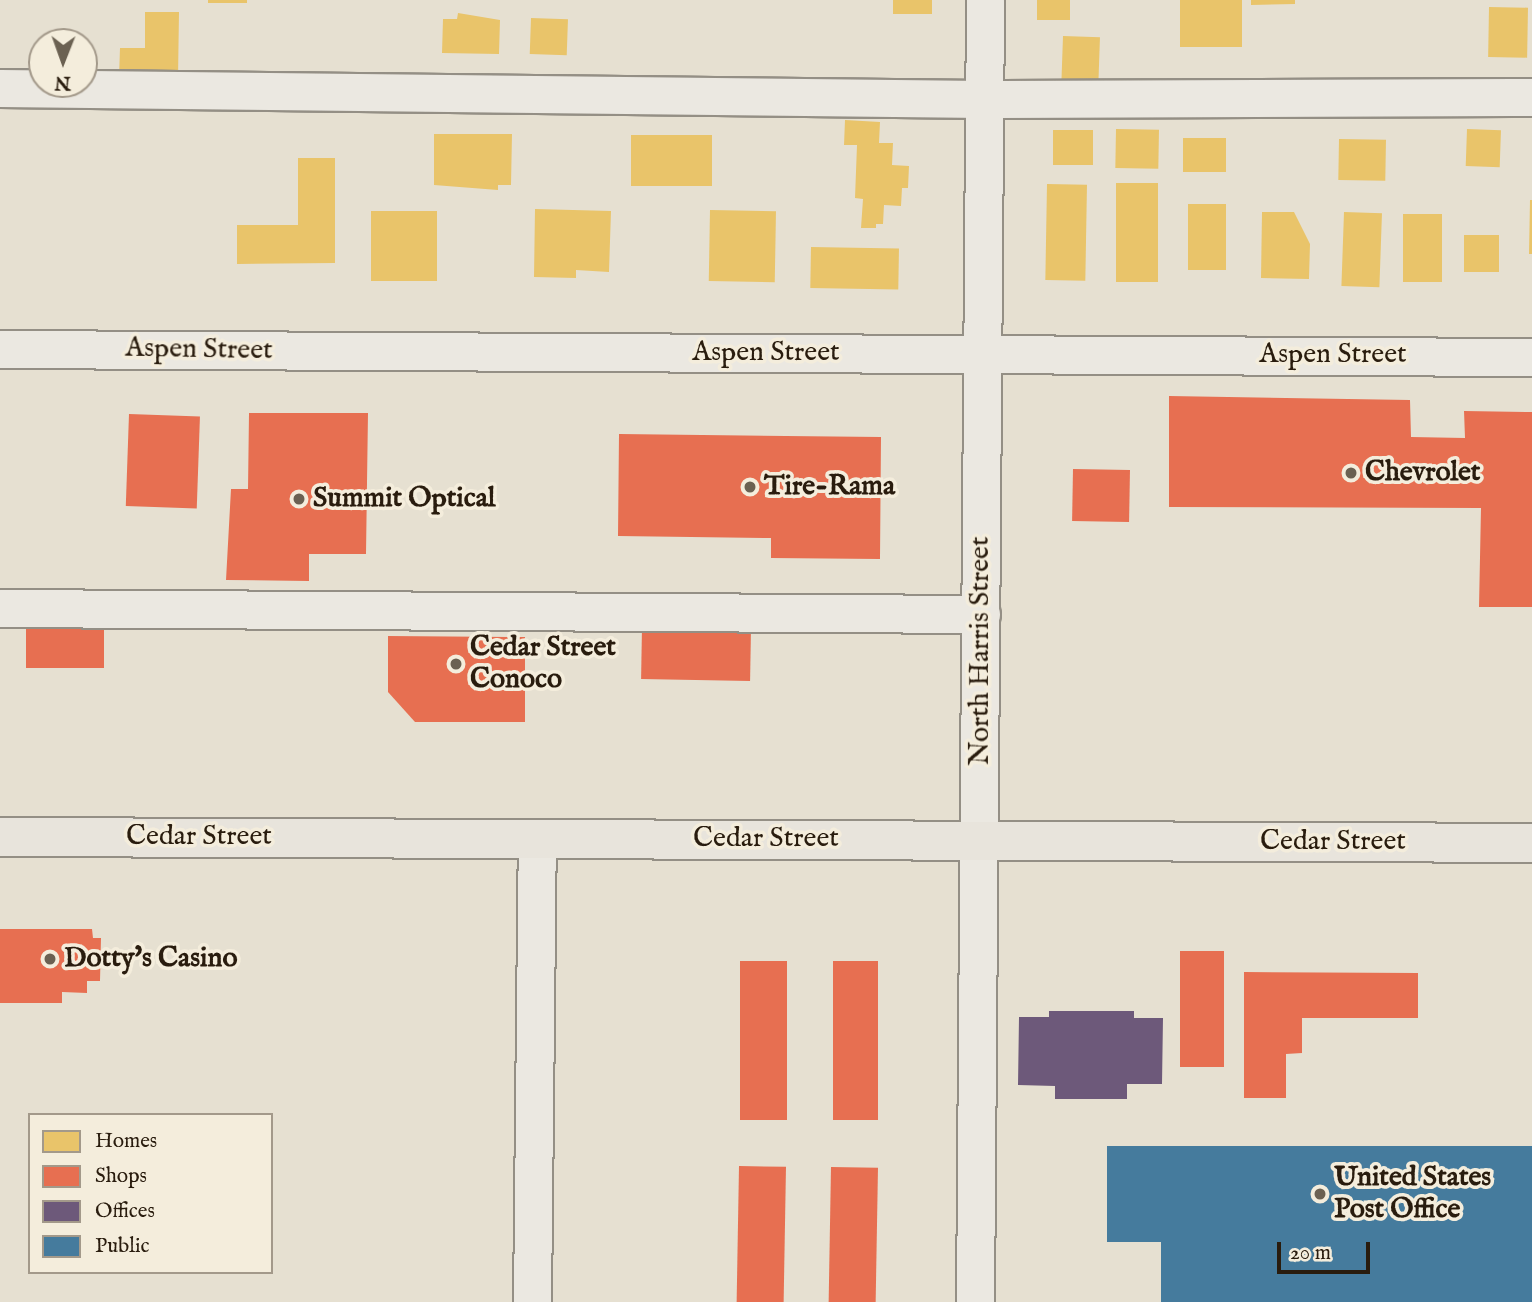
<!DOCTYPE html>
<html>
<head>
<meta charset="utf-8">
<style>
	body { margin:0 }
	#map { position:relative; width:1532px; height:1302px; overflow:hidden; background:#e6e0d1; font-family:"IM FELL English",serif }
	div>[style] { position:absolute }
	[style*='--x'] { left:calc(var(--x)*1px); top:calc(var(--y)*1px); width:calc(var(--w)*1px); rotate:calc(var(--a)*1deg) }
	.homes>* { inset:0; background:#e9c46a; transform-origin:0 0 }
	.shops>* { inset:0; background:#e76f51; transform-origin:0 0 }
	.offices>* { inset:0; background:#6d597a }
	.public>* { inset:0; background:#457b9d }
	.roads { filter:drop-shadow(2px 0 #948f85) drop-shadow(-2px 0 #948f85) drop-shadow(0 2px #948f85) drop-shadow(0 -2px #948f85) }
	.minor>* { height:37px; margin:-18.5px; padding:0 18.5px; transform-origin:18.5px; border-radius:18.5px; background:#ebe8e1 }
	.major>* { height:38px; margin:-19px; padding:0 19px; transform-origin:19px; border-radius:19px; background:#e8e4dc }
	.dots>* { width:19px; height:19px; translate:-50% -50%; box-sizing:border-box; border:4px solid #f4eddc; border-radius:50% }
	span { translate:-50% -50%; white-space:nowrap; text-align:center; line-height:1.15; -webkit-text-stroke:7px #f4eddc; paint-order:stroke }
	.street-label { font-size:28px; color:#291c0e }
	.poi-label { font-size:28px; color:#291c0e; font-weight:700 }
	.left { translate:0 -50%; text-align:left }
	.legend { position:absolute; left:28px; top:1113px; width:245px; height:161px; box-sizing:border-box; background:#f4eddc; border:2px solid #a3998a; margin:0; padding:9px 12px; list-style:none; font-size:21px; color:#291c0e }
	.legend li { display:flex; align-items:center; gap:14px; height:35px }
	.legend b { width:35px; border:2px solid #a3998a }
	.north { position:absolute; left:28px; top:28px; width:70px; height:70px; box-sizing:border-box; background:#f4eddc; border:2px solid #a3998a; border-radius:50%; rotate:181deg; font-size:19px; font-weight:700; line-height:28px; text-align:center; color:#291c0e }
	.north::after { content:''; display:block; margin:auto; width:24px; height:32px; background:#6b6152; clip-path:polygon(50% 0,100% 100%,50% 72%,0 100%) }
	.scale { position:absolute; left:1277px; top:1242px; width:93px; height:32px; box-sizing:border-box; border:4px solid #291c0e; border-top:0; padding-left:9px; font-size:21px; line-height:24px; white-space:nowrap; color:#291c0e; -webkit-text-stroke:5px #f4eddc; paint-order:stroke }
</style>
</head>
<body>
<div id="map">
	<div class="homes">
		<i style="left:208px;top:0;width:39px;height:3px"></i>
		<i style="left:893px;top:0;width:39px;height:14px"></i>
		<i style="left:1037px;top:0;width:33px;height:20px"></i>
		<i style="left:1180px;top:0;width:62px;height:47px"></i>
		<i style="clip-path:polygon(1251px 0,1295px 0,1295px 4px,1251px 5px)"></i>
		<i style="left:1489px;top:7px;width:39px;height:50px;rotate:1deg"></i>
		<i style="clip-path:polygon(145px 12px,179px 12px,178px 78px,119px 77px,120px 48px,145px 48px)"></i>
		<i style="clip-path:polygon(458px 13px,500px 20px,499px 54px,442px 53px,443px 19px,457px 19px)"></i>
		<i style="left:531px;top:18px;width:37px;height:36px;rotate:2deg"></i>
		<i style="left:1063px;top:36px;width:37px;height:47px;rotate:2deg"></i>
		<i style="clip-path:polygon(845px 120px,880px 122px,879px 143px,893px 143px,892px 165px,909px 166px,908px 188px,902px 188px,901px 206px,884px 205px,883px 224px,876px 224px,876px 228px,861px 228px,863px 199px,855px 198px,857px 145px,844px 145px)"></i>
		<i style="left:1116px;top:129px;width:43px;height:39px;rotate:1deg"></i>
		<i style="left:1467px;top:129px;width:34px;height:37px;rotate:2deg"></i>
		<i style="left:1053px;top:130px;width:40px;height:35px"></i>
		<i style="clip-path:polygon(434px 134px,512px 134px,511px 185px,498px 185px,498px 190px,434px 185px)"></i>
		<i style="left:631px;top:135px;width:81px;height:51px"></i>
		<i style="left:1183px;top:138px;width:43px;height:34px"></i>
		<i style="left:1339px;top:139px;width:47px;height:41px;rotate:1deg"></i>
		<i style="clip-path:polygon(298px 158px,335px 158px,335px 263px,237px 264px,237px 225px,298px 225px)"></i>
		<i style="left:1116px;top:183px;width:42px;height:99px"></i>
		<i style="left:1047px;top:184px;width:40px;height:96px;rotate:1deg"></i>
		<i style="clip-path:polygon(1530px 200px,1532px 200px,1532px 254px,1529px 254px)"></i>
		<i style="left:1188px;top:204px;width:38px;height:66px"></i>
		<i style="clip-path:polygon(535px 209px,611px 211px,609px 272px,576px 270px,576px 278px,534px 277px)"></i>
		<i style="left:710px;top:210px;width:66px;height:71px;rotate:1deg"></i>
		<i style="left:371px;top:211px;width:66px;height:70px"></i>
		<i style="clip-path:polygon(1262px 212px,1294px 212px,1310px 244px,1309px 279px,1261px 278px)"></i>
		<i style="left:1344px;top:212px;width:38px;height:74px;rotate:2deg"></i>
		<i style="left:1403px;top:214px;width:39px;height:68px"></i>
		<i style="left:1464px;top:235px;width:35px;height:37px"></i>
		<i style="left:811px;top:247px;width:88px;height:41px;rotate:1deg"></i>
	</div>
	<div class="shops">
		<i style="clip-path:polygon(1169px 396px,1410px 400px,1411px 437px,1465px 438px,1464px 411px,1532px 412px,1532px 607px,1479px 607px,1481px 508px,1169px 507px)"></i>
		<i style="clip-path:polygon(249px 413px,368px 413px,366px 554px,309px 554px,309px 581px,226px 580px,231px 489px,248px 489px)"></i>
		<i style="left:129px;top:414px;width:71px;height:92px;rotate:2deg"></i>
		<i style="clip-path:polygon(619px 434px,881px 437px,880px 559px,771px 558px,771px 538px,618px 536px)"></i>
		<i style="left:1073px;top:469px;width:57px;height:52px;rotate:1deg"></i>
		<i style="left:26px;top:620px;width:78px;height:48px"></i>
		<i style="left:642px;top:627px;width:109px;height:52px;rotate:1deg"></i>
		<i style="clip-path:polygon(388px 636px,525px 637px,525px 722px,415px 722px,388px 692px)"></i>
		<i style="clip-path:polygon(0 929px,92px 929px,93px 938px,101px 938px,100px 981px,87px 981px,87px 993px,62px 992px,62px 1003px,0 1003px)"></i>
		<i style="left:1180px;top:951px;width:44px;height:116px"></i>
		<i style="left:740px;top:961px;width:47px;height:159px"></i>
		<i style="left:833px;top:961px;width:45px;height:159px"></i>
		<i style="clip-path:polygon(1244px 972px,1418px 973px,1418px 1018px,1302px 1018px,1302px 1053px,1286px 1054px,1286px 1098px,1244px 1098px)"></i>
		<i style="left:739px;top:1166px;width:47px;height:136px;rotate:1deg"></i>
		<i style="left:831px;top:1167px;width:47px;height:135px;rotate:1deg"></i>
	</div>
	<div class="offices">
		<i style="clip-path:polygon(1049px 1011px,1134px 1011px,1134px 1018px,1163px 1018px,1162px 1084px,1127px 1084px,1127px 1099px,1055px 1099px,1055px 1086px,1018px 1085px,1019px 1017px,1049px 1017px)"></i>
	</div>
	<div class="public">
		<i style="clip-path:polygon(1107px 1146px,1532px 1146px,1532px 1302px,1161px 1302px,1161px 1242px,1107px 1242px)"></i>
	</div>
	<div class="roads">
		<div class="minor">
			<i style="--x:0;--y:88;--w:984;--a:0.64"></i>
			<i style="--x:984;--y:99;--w:548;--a:-0.21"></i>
			<i style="--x:0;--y:349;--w:1532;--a:0.3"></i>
			<i style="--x:0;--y:608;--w:981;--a:0.35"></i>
			<i style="--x:532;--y:1302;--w:464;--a:-89.4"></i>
			<i style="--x:975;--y:1302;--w:1302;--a:-89.56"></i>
		</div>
		<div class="major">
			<i style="--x:0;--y:837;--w:1532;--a:0.22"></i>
		</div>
	</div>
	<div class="dots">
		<i style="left:1351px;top:473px;background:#6b6152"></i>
		<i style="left:750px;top:487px;background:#6b6152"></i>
		<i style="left:299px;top:499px;background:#6b6152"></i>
		<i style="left:456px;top:664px;background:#6b6152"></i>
		<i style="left:50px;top:959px;background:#6b6152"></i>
		<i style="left:1320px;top:1194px;background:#6b6152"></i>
	</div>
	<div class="street-label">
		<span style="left:199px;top:350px;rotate:1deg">Aspen Street</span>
		<span style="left:766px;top:353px">Aspen Street</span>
		<span style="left:1333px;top:355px">Aspen Street</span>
		<span style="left:981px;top:651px;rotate:-90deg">North Harris Street</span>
		<span style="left:199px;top:837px">Cedar Street</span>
		<span style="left:766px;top:839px">Cedar Street</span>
		<span style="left:1333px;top:842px">Cedar Street</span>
	</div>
	<div class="poi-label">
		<span class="left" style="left:1365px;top:473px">Chevrolet</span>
		<span class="left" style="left:764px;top:487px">Tire-Rama</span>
		<span class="left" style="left:313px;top:499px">Summit Optical</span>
		<span class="left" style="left:470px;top:664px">Cedar Street<br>Conoco</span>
		<span class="left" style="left:64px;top:959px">Dotty's Casino</span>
		<span class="left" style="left:1334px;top:1194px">United States<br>Post Office</span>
	</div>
	<ul class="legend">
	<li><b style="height:19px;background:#e9c46a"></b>Homes</li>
	<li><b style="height:19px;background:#e76f51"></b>Shops</li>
	<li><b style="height:19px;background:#6d597a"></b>Offices</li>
	<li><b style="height:19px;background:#457b9d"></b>Public</li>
	</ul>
	<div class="north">N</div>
	<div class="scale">20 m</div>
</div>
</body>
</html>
